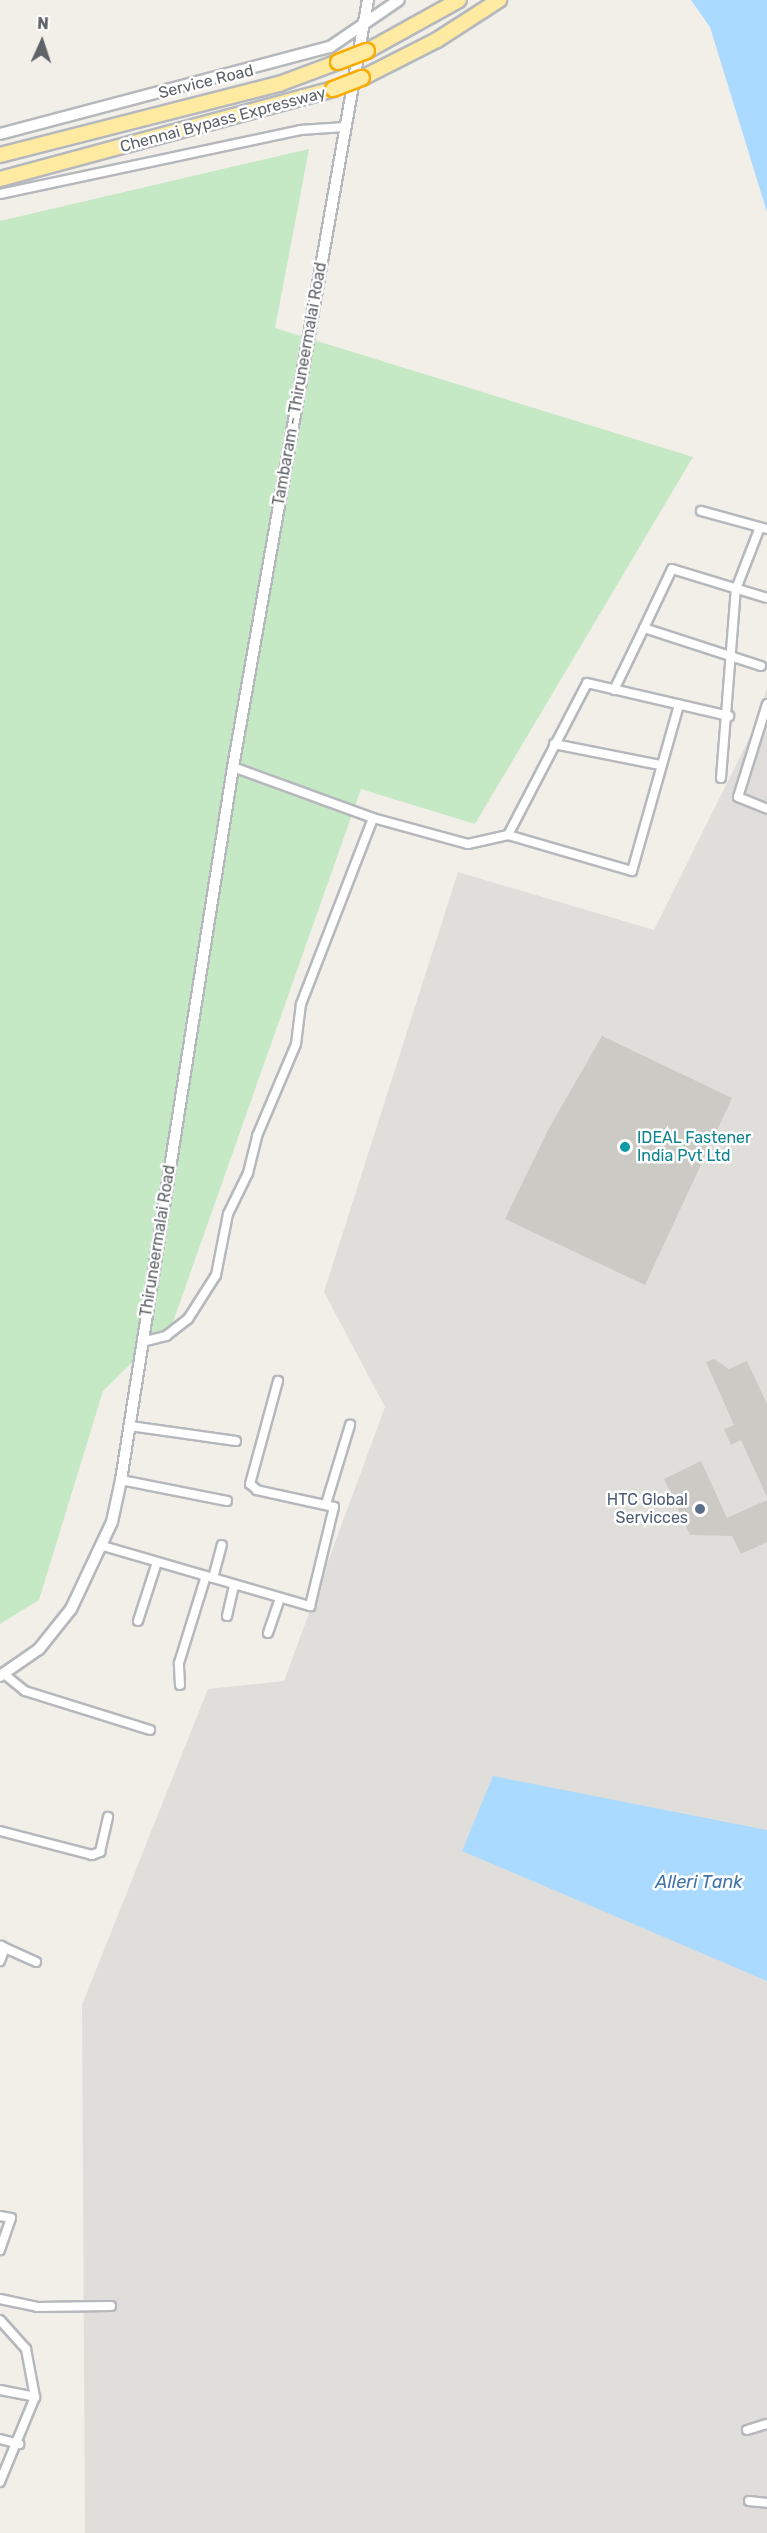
<!DOCTYPE html>
<html>
<head>
<meta charset="utf-8">
<style>
	body { margin:0 }
	#map { position:relative; width:767px; height:2533px; overflow:hidden; background:#f1efe8; font-family:Rubik,sans-serif }
	div>[style] { position:absolute }
	[style*='--x'] { left:calc(var(--x)*1px); top:calc(var(--y)*1px); width:calc(var(--w)*1px); rotate:calc(var(--a)*1deg) }
	.industrial>* { inset:0; background:#e0deda }
	.green>* { inset:0; background:#c5e8c5 }
	.water>* { inset:0; background:#aadaff }
	.building>* { inset:0; background:#cccac5 }
	.roads { filter:drop-shadow(2px 0 #b5b8bc) drop-shadow(-2px 0 #b5b8bc) drop-shadow(0 2px #b5b8bc) drop-shadow(0 -2px #b5b8bc) }
	.minor>* { height:8px; margin:-4px; padding:0 4px; transform-origin:4px; border-radius:4px; background:#fff }
	.tertiary>* { height:10px; margin:-5px; padding:0 5px; transform-origin:5px; border-radius:5px; background:#fff }
	.trunk>* { height:14px; margin:-7px; padding:0 7px; transform-origin:7px; border-radius:7px; background:#feeaa1 }
	.bridges { filter:drop-shadow(2px 0 #f9ab00) drop-shadow(-2px 0 #f9ab00) drop-shadow(0 2px #f9ab00) drop-shadow(0 -2px #f9ab00) }
	.trunk-bridge>* { height:14px; margin:-7px; padding:0 7px; transform-origin:7px; border-radius:7px; background:#feeaa1 }
	.dots>* { width:16px; height:16px; translate:-50% -50%; box-sizing:border-box; border:3px solid #fff; border-radius:50% }
	span { translate:-50% -50%; white-space:nowrap; text-align:center; line-height:1.15; -webkit-text-stroke:5px #fff; paint-order:stroke }
	.street-label { font-size:16px; color:#5f6368 }
	.culture-label { font-size:16px; color:#0d838f }
	.left { translate:0 -50%; text-align:left }
	.service-label { font-size:16px; color:#4e5e75 }
	.right { translate:-100% -50%; text-align:right }
	.water-label { font-size:18px; color:#4174aa; font-style:italic }
	.north { position:absolute; left:12px; top:12px; width:60px; height:60px; -webkit-text-stroke:4px #fff; paint-order:stroke; rotate:3deg; font-size:16px; font-weight:700; line-height:24px; text-align:center; color:#5f6368 }
	.north::after { content:''; display:block; margin:auto; width:21px; height:27px; background:#5f6368; clip-path:polygon(50% 0,100% 100%,50% 72%,0 100%) }
</style>
</head>
<body>
<div id="map">
	<div class="industrial">
		<i style="clip-path:polygon(767px 688px,767px 2533px,85px 2533px,82px 2005px,208px 1689px,284px 1681px,385px 1407px,324px 1292px,458px 872px,654px 930px,754px 729px)"></i>
	</div>
	<div class="green">
		<i style="clip-path:polygon(309px 149px,275px 328px,693px 457px,475px 824px,361px 789px,173px 1322px,103px 1391px,39px 1600px,0 1624px,0 221px)"></i>
	</div>
	<div class="water">
		<i style="clip-path:polygon(691px 0,767px 0,767px 212px,710px 27px)"></i>
		<i style="clip-path:polygon(493px 1776px,767px 1830px,767px 1981px,462px 1851px)"></i>
	</div>
	<div class="building">
		<i style="clip-path:polygon(602px 1036px,732px 1098px,645px 1285px,505px 1219px,548px 1130px)"></i>
		<i style="clip-path:polygon(714px 1359px,729px 1369px,747px 1361px,767px 1404px,767px 1497px,741px 1440px,731px 1445px,724px 1429px,734px 1425px,706px 1362px)"></i>
		<i style="clip-path:polygon(701px 1461px,727px 1518px,767px 1500px,767px 1542px,741px 1554px,732px 1536px,690px 1535px,664px 1479px)"></i>
	</div>
	<div class="roads">
		<div class="minor">
			<i style="--x:0;--y:194;--w:307;--a:-12"></i>
			<i style="--x:300;--y:130;--w:45;--a:-3.8"></i>
			<i style="--x:701;--y:511;--w:68;--a:15.3"></i>
			<i style="--x:644;--y:628;--w:65;--a:-64.6"></i>
			<i style="--x:672;--y:569;--w:99;--a:17"></i>
			<i style="--x:614;--y:690;--w:69;--a:-64.2"></i>
			<i style="--x:644;--y:628;--w:123;--a:18"></i>
			<i style="--x:767;--y:704;--w:97;--a:107.3"></i>
			<i style="--x:738;--y:797;--w:31;--a:22"></i>
			<i style="--x:554;--y:744;--w:108;--a:11.2"></i>
			<i style="--x:233;--y:767;--w:149;--a:20"></i>
			<i style="--x:373;--y:818;--w:98;--a:15.3"></i>
			<i style="--x:468;--y:844;--w:41;--a:-12.7"></i>
			<i style="--x:508;--y:835;--w:171;--a:-62.5"></i>
			<i style="--x:587;--y:683;--w:146;--a:13.1"></i>
			<i style="--x:721;--y:778;--w:190;--a:-85.5"></i>
			<i style="--x:736;--y:589;--w:66;--a:-68.8"></i>
			<i style="--x:508;--y:835;--w:129;--a:16.2"></i>
			<i style="--x:632;--y:871;--w:173;--a:-74.2"></i>
			<i style="--x:142;--y:1342;--w:25;--a:-14"></i>
			<i style="--x:166;--y:1336;--w:28;--a:-38"></i>
			<i style="--x:188;--y:1319;--w:52;--a:-57.5"></i>
			<i style="--x:216;--y:1275;--w:62;--a:-78.9"></i>
			<i style="--x:228;--y:1214;--w:46;--a:-64"></i>
			<i style="--x:248;--y:1173;--w:38;--a:-76"></i>
			<i style="--x:257;--y:1136;--w:100;--a:-67"></i>
			<i style="--x:296;--y:1044;--w:40;--a:-82.9"></i>
			<i style="--x:301;--y:1004;--w:199;--a:-68.8"></i>
			<i style="--x:130;--y:1426;--w:107;--a:8.1"></i>
			<i style="--x:121;--y:1480;--w:108;--a:11.2"></i>
			<i style="--x:326;--y:1504;--w:83;--a:-73.1"></i>
			<i style="--x:103;--y:1546;--w:216;--a:16.2"></i>
			<i style="--x:310;--y:1606;--w:102;--a:-76.4"></i>
			<i style="--x:334;--y:1507;--w:79;--a:-167.6"></i>
			<i style="--x:257;--y:1490;--w:9;--a:-139"></i>
			<i style="--x:250;--y:1484;--w:107;--a:-74.8"></i>
			<i style="--x:213;--y:1578;--w:34;--a:-75"></i>
			<i style="--x:227;--y:1616;--w:32;--a:-77"></i>
			<i style="--x:138;--y:1621;--w:62;--a:-72.1"></i>
			<i style="--x:268;--y:1633;--w:34;--a:-71"></i>
			<i style="--x:4;--y:1674;--w:27;--a:39"></i>
			<i style="--x:25;--y:1691;--w:131;--a:17.3"></i>
			<i style="--x:180;--y:1685;--w:22;--a:-93"></i>
			<i style="--x:179;--y:1663;--w:91;--a:-72.8"></i>
			<i style="--x:0;--y:1831;--w:95;--a:14.6"></i>
			<i style="--x:92;--y:1855;--w:9;--a:-21"></i>
			<i style="--x:100;--y:1852;--w:36;--a:-77"></i>
			<i style="--x:5;--y:1948;--w:34;--a:24"></i>
			<i style="--x:0;--y:1961;--w:14;--a:-69"></i>
			<i style="--x:5;--y:1948;--w:4;--a:-146"></i>
			<i style="--x:0;--y:2216;--w:11;--a:10"></i>
			<i style="--x:11;--y:2218;--w:34;--a:109"></i>
			<i style="--x:0;--y:2299;--w:38;--a:12"></i>
			<i style="--x:37;--y:2307;--w:74;--a:-0.8"></i>
			<i style="--x:0;--y:2320;--w:39;--a:48"></i>
			<i style="--x:26;--y:2349;--w:49;--a:79.4"></i>
			<i style="--x:35;--y:2397;--w:92;--a:112.4"></i>
			<i style="--x:0;--y:2390;--w:36;--a:11"></i>
			<i style="--x:747;--y:2430;--w:21;--a:-17"></i>
			<i style="--x:0;--y:2439;--w:20;--a:15"></i>
			<i style="--x:749;--y:2501;--w:18;--a:6"></i>
		</div>
		<div class="tertiary">
			<i style="--x:0;--y:134;--w:341;--a:-14.8"></i>
			<i style="--x:330;--y:47;--w:83;--a:-34.3"></i>
			<i style="--x:0;--y:1676;--w:47;--a:-34.7"></i>
			<i style="--x:39;--y:1649;--w:51;--a:-51.3"></i>
			<i style="--x:71;--y:1609;--w:96;--a:-64.8"></i>
			<i style="--x:112;--y:1522;--w:43;--a:-77.9"></i>
			<i style="--x:121;--y:1480;--w:722;--a:-81.07"></i>
			<i style="--x:233;--y:767;--w:779;--a:-80.02"></i>
		</div>
		<div class="trunk">
			<i style="--x:367;--y:51;--w:105;--a:-29"></i>
			<i style="--x:362;--y:78;--w:84;--a:-26.9"></i>
			<i style="--x:437;--y:40;--w:74;--a:-32.8"></i>
			<i style="--x:0;--y:155;--w:288;--a:-14.3"></i>
			<i style="--x:279;--y:84;--w:63;--a:-20.4"></i>
			<i style="--x:0;--y:179;--w:345;--a:-15.1"></i>
		</div>
	</div>
	<div class="bridges">
		<div class="trunk-bridge">
			<i style="--x:338;--y:62;--w:31;--a:-21"></i>
			<i style="--x:333;--y:89;--w:31;--a:-21"></i>
		</div>
	</div>
	<div class="dots">
		<i style="left:625px;top:1147px;background:#0f9aa8"></i>
		<i style="left:700px;top:1509px;background:#5c6f8a"></i>
	</div>
	<div class="street-label">
		<span style="left:206px;top:82px;rotate:-14deg">Service Road</span>
		<span style="left:223px;top:120px;rotate:-15deg">Chennai Bypass Expressway</span>
		<span style="left:300px;top:384px;rotate:-80deg">Tambaram - Thiruneermalai Road</span>
		<span style="left:158px;top:1241px;rotate:-81deg">Thiruneermalai Road</span>
	</div>
	<div class="culture-label">
		<span class="left" style="left:637px;top:1147px">IDEAL Fastener<br>India Pvt Ltd</span>
	</div>
	<div class="service-label">
		<span class="right" style="left:688px;top:1509px">HTC Global<br>Servicces</span>
	</div>
	<div class="water-label">
		<span style="left:699px;top:1882px">Alleri Tank</span>
	</div>
	<div class="north">N</div>
</div>
</body>
</html>
